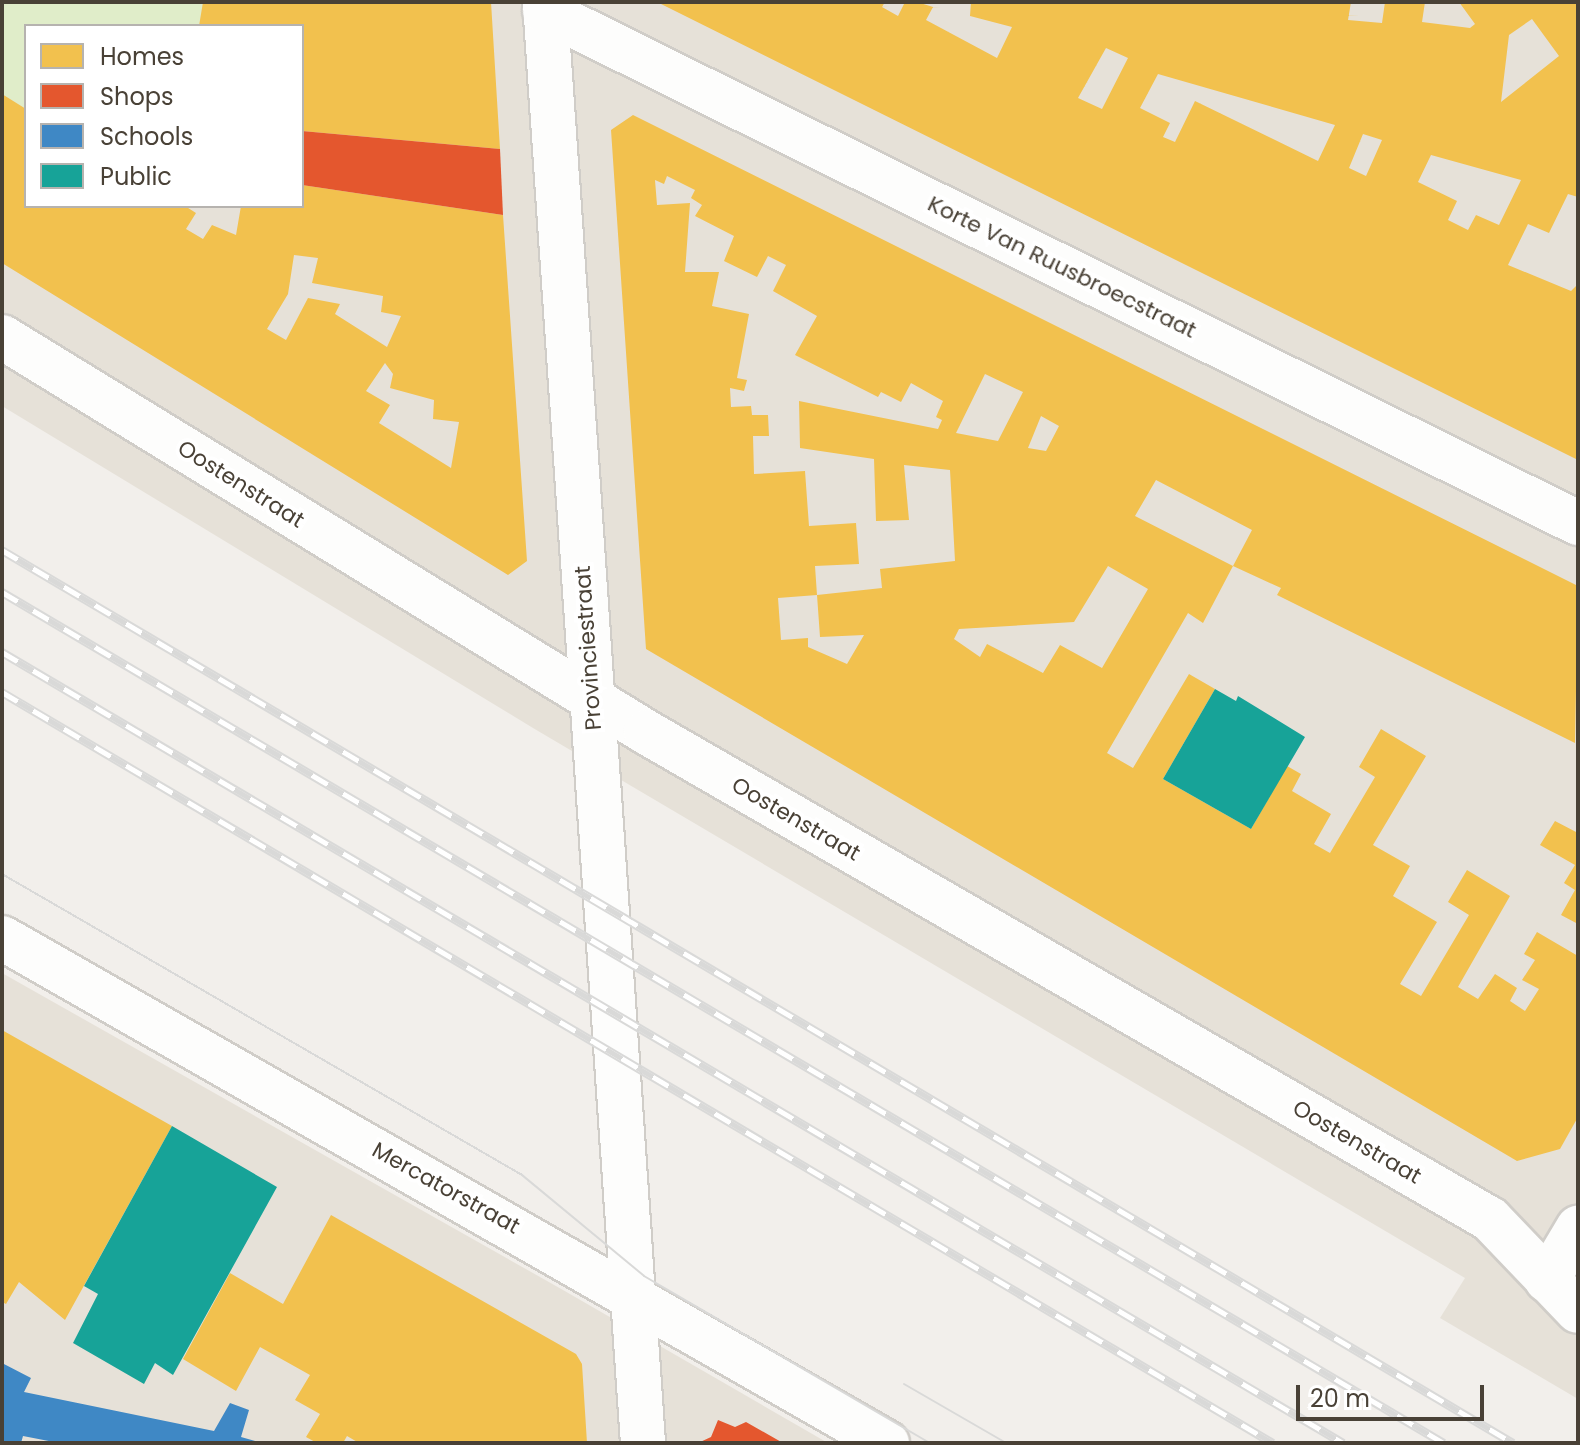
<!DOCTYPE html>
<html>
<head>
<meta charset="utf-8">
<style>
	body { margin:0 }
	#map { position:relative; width:1580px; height:1445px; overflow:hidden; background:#f2efeb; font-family:Poppins,sans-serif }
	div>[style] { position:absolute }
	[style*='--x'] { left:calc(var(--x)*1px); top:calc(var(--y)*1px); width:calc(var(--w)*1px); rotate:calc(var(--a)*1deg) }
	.residential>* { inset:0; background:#e6e1d8 }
	.green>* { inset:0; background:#e0edc9 }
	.homes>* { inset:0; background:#f2c14e }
	.shops>* { inset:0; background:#e4572e }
	.schools>* { inset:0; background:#3f88c5 }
	.public>* { inset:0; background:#17a398 }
	.roads { filter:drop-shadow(2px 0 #d0cdc8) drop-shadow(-2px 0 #d0cdc8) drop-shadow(0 2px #d0cdc8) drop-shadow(0 -2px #d0cdc8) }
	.minor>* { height:44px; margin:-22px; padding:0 22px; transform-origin:22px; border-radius:22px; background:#fdfdfc }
	.tram>* { height:2px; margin:-1px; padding:0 1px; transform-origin:1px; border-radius:1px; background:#d9d9d8 }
	.rail>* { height:9px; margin-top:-4.5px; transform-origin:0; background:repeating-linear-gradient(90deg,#fff 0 18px,#d9d9d8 0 36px); box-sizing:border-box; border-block:2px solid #d9d9d8 }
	span { translate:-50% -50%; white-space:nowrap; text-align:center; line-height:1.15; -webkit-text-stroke:8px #fff; paint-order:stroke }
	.street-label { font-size:22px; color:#494136 }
	.frame { position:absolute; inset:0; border:4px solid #494136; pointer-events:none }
	.legend { position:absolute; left:24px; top:24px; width:280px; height:184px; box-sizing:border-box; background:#fff; border:2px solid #b6b3af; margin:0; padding:10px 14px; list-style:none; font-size:24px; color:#494136 }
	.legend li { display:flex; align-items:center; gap:16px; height:40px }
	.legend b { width:40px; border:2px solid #b6b3af }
	.scale { position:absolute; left:1296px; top:1385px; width:188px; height:36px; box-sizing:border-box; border:4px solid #494136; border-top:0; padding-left:10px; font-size:24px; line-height:28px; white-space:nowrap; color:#494136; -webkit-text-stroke:6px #fff; paint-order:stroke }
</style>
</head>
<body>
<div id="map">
	<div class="residential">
		<i style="clip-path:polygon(evenodd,2px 2px,1578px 2px,1578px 1399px,1440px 1318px,1465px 1278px,533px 728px,2px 406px,2px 2px,26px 26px,302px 26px,302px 206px,26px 206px,26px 26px)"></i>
		<i style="clip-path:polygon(2px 973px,563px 1290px,828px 1443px,2px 1443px)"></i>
	</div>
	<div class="green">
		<i style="clip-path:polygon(2px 2px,203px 2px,199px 26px,26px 26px,26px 109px,2px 94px)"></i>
	</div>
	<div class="homes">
		<i style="clip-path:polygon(203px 2px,491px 2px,500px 149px,302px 131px,302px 26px,199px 26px)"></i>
		<i style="clip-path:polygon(evenodd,657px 2px,885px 2px,882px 7px,898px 16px,905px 2px,917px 2px,933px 7px,926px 20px,997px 58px,1012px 27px,970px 16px,971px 2px,1351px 2px,1348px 20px,1382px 23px,1385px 2px,1425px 2px,1422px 22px,1470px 28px,1475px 24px,1459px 2px,1578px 2px,1578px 197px,1568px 194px,1549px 233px,1528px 224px,1508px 265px,1571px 291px,1578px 284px,1578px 460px,657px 2px,1532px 19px,1559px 56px,1501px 102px,1509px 35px,1532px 19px,657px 2px,1106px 48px,1128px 58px,1102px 109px,1078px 98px,1106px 48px,657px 2px,1158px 74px,1335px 125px,1318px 161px,1195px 101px,1175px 142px,1163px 137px,1170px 123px,1140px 108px,1158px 74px,657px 2px,1363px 134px,1382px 140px,1366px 176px,1349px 168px,1363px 134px,657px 2px,1431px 155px,1521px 180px,1499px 225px,1476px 215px,1468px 230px,1448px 220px,1457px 201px,1418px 182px,1431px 155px)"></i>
		<i style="clip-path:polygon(evenodd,2px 94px,26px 109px,26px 206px,185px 206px,196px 213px,186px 229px,203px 239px,212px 225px,236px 235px,241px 206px,302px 206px,302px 185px,503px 215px,527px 561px,508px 575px,2px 263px,2px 94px,294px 255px,318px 258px,312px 283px,383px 296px,381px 312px,401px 316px,387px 347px,335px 314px,340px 304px,308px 298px,286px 340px,267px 329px,288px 294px,294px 255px,2px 94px,385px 363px,393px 374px,390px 388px,434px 400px,433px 419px,459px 422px,451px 468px,379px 423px,390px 405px,366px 391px,385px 363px)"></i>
		<i style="clip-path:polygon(evenodd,633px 115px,1578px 586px,1575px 743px,1277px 595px,1281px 588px,1233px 566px,1252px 530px,1156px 480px,1135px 516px,1233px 566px,1203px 623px,1188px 613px,1107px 753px,1133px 768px,1189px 674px,1215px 689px,1163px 779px,1251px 829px,1287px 766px,1301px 774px,1292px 791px,1331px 814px,1314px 844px,1330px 853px,1375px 777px,1359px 767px,1381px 729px,1426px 756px,1373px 845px,1410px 866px,1393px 896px,1437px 922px,1400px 984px,1421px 996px,1469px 915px,1448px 902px,1467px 870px,1510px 896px,1458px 987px,1478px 999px,1495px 974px,1517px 988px,1510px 1001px,1525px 1011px,1539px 989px,1522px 980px,1535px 960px,1524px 954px,1537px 932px,1578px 956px,1578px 1117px,1560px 1149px,1517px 1161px,646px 649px,611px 130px,633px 115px,667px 176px,695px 190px,691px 198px,702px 205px,695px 216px,734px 236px,724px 261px,757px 277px,768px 256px,786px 265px,773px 291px,817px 316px,795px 355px,878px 397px,881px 392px,901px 402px,911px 383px,943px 401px,936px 417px,942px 420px,938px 429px,799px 401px,800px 448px,874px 459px,876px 521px,909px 520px,904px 465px,950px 470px,955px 561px,880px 569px,882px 588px,817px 595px,820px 637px,864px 635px,847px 664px,808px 647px,808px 638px,781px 640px,778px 598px,817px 595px,815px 566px,859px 564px,856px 523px,809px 526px,805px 471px,754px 474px,753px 436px,769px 436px,768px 415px,752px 415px,751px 406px,731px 407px,730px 388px,744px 391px,747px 380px,737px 378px,749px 314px,712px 306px,719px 272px,685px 272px,690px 203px,657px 205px,655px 180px,664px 184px,667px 176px,633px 115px,985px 374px,1023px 392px,998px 441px,956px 433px,985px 374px,633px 115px,1041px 416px,1059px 426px,1046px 451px,1028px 448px,1041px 416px,633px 115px,1108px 566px,1148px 589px,1102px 668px,1060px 645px,1043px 673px,987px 644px,980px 657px,954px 639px,959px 629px,1074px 622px,1108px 566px)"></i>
		<i style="clip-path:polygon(1555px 821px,1578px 833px,1578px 924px,1561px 915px,1575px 890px,1564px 883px,1575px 865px,1540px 845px)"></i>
		<i style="clip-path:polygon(2px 1030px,172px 1126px,65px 1320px,19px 1282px,6px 1304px,2px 1302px)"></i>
		<i style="clip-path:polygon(331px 1215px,576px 1354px,582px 1364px,587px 1443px,359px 1443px,347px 1436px,343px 1443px,317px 1443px,306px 1437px,320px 1414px,295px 1400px,310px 1375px,260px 1347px,236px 1391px,183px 1359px,230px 1273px,283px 1304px)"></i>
	</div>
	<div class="shops">
		<i style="clip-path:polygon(302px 131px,500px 149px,503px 215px,302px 185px)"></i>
		<i style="clip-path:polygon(718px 1420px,735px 1427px,746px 1422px,783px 1443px,698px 1443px,711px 1437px)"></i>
	</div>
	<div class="schools">
		<i style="clip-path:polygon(2px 1363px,31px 1378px,24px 1392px,214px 1431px,230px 1403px,249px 1410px,241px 1437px,262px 1443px,59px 1443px,23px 1436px,21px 1443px,2px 1443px)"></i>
	</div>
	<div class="public">
		<i style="clip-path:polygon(1215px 689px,1236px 701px,1238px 696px,1305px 737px,1251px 829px,1163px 779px)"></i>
		<i style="clip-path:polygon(172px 1126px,277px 1187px,173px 1375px,155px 1363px,144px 1384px,73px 1343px,98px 1294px,84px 1286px)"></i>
	</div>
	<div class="roads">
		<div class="minor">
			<i style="--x:545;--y:2;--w:1444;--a:86.11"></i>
			<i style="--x:545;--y:11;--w:1153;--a:26.37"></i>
			<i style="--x:2;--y:337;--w:755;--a:31.52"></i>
			<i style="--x:646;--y:732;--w:974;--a:29.99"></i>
			<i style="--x:1490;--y:1219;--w:127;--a:46.3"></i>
			<i style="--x:2;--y:938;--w:1019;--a:29.71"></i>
			<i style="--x:1547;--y:1280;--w:61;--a:-59.2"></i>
		</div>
	</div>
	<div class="tram">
		<i style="--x:2;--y:874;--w:601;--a:30.06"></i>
		<i style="--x:522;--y:1175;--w:158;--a:39.6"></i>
		<i style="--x:644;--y:1276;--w:331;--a:30.3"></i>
		<i style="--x:904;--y:1384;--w:118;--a:30"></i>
	</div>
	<div class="rail">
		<i style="--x:2;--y:550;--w:1755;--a:30.58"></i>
		<i style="--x:2;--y:592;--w:1674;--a:30.55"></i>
		<i style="--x:2;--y:652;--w:1557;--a:30.53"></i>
		<i style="--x:2;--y:692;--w:1476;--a:30.58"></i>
	</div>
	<div class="street-label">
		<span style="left:1062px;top:267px;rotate:26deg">Korte Van Ruusbroecstraat</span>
		<span style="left:241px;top:484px;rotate:32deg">Oostenstraat</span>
		<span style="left:588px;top:648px;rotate:-94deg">Provinciestraat</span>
		<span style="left:796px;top:819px;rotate:30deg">Oostenstraat</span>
		<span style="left:1357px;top:1142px;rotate:30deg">Oostenstraat</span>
		<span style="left:446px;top:1188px;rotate:29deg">Mercatorstraat</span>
	</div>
	<div class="frame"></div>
	<ul class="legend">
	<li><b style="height:22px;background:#f2c14e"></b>Homes</li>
	<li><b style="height:22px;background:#e4572e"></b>Shops</li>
	<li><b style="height:22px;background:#3f88c5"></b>Schools</li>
	<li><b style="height:22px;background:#17a398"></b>Public</li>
	</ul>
	<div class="scale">20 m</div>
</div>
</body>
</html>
